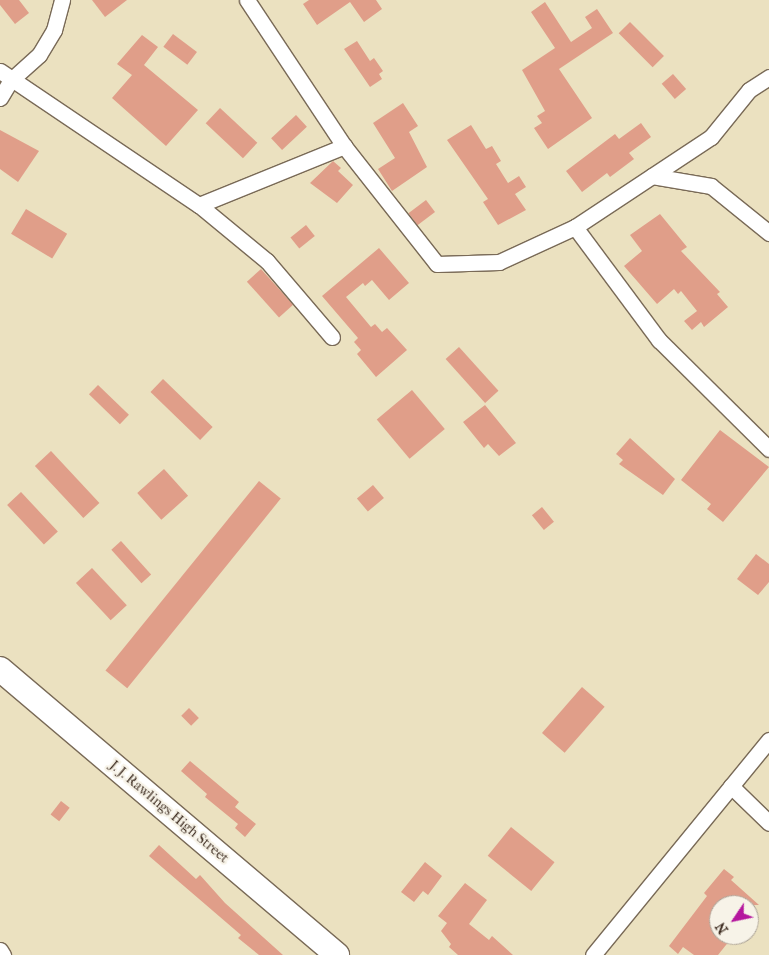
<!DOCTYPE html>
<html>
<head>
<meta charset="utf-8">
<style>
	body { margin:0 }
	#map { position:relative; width:769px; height:955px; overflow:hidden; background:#ebe1c0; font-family:"IM FELL French Canon",serif }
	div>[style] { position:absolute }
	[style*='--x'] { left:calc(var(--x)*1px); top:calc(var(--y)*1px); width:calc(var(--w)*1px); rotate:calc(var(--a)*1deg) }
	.building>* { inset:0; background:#e09e89; transform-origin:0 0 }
	.roads { filter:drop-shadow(1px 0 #796a57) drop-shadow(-1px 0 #796a57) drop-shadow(0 1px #796a57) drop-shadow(0 -1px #796a57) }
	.street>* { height:15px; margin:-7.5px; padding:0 7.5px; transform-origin:7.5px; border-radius:7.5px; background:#fff }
	.primary>* { height:24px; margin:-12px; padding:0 12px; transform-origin:12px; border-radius:12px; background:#fff }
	span { translate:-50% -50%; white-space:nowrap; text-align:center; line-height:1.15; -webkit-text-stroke:4.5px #f7f3e8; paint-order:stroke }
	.street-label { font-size:14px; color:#3b2a1e }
	.north { position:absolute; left:709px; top:895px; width:50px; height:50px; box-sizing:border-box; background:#f7f3e8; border:1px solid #aca397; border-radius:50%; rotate:236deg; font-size:14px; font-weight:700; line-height:20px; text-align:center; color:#3b2a1e }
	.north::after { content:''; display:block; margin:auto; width:18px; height:22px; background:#b5179e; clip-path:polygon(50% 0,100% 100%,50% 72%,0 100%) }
</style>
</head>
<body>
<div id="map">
	<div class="building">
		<i style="clip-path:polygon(0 0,19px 0,29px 13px,15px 24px,0 5px)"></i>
		<i style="clip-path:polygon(92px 0,127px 0,105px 17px)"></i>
		<i style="clip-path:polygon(309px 0,376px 0,382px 9px,364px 22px,350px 2px,317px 25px,303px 4px)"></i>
		<i style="clip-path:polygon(545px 2px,571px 42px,592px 28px,585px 17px,597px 9px,613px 33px,559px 69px,592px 118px,548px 149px,534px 128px,542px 123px,537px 116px,545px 111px,522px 70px,555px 48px,531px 12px)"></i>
		<i style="left:630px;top:22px;width:48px;height:16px;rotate:45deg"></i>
		<i style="left:173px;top:34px;width:30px;height:16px;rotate:37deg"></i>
		<i style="clip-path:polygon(142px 35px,158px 47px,144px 65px,198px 110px,166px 146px,112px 98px,132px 75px,117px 64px)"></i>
		<i style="clip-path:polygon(357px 41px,370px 61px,374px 58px,383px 71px,379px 74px,382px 79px,370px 87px,344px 49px)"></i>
		<i style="left:673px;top:74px;width:20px;height:15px;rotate:49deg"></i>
		<i style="clip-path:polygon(403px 103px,418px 126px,409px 132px,427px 167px,392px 191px,378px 169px,395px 158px,373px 123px)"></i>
		<i style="left:220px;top:108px;width:51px;height:21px;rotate:43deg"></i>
		<i style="left:296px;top:115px;width:16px;height:34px;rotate:47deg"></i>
		<i style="clip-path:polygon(641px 123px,651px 137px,629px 153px,634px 159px,610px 177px,607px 173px,582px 192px,566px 171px,615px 134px,619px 139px)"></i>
		<i style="clip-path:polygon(471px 125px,486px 149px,492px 146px,501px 161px,496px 164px,508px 183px,519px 176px,526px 187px,515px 194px,526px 210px,498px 225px,483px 202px,488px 199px,447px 140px)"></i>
		<i style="clip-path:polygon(0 130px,39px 151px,18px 182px,0 169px)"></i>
		<i style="clip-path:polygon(333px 161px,341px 168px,338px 171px,353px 185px,337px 203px,310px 183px)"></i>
		<i style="left:426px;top:200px;width:15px;height:22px;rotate:53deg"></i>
		<i style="left:26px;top:209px;width:48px;height:29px;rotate:31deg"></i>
		<i style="clip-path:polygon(660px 214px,687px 247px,681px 251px,720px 292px,717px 294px,728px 307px,704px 327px,701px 322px,692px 330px,684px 321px,697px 311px,681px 291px,678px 294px,674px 289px,657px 304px,624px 266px,642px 251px,630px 235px)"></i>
		<i style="left:306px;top:225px;width:14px;height:20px;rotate:51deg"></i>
		<i style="clip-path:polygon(379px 248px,409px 283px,389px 300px,372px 280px,365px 286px,363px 283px,346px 297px,371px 327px,375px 324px,382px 332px,387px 328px,407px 350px,376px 377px,357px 354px,361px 350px,354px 342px,358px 338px,322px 296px)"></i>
		<i style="left:261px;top:269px;width:48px;height:19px;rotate:48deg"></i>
		<i style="left:459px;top:347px;width:59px;height:18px;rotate:48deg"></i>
		<i style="left:163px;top:379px;width:69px;height:18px;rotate:44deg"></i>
		<i style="left:98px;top:385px;width:43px;height:13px;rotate:44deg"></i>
		<i style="left:412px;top:390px;width:51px;height:46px;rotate:50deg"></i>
		<i style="clip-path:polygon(485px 405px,516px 443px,499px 456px,488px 444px,484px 448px,463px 422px)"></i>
		<i style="clip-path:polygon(720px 430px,769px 467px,723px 522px,707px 509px,711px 504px,681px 480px)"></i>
		<i style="clip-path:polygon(630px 438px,675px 479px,663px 495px,619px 464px,623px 460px,616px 454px)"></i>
		<i style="left:51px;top:451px;width:71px;height:22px;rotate:47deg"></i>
		<i style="left:164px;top:469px;width:36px;height:36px;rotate:48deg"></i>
		<i style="left:259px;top:481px;width:28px;height:244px;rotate:39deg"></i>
		<i style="left:373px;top:485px;width:17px;height:21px;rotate:50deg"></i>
		<i style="left:21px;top:492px;width:54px;height:19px;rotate:47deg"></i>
		<i style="left:542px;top:507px;width:19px;height:13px;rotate:51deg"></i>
		<i style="left:121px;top:541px;width:45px;height:13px;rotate:48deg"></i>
		<i style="clip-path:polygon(756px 554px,769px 564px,769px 582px,758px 595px,737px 579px)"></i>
		<i style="left:92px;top:568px;width:51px;height:22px;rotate:47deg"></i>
		<i style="left:582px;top:687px;width:30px;height:61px;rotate:41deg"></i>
		<i style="left:189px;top:708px;width:14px;height:11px;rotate:45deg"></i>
		<i style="clip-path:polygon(190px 761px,239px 802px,235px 807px,256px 824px,245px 837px,235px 828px,238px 824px,205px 797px,207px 794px,181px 771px)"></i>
		<i style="left:61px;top:801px;width:11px;height:17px;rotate:38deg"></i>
		<i style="left:511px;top:827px;width:56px;height:37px;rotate:39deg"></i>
		<i style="clip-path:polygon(159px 845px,196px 879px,200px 875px,225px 903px,283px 955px,259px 955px,238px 938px,241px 935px,149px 856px)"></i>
		<i style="clip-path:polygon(425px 862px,442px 876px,428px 895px,423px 891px,414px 902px,401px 892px)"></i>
		<i style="clip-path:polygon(724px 869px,734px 877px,731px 880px,759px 905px,719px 905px,719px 935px,734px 935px,718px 955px,694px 955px,683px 947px,678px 954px,669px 946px,707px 896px,704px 893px)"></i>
		<i style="clip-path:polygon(465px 883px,487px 900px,469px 924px,489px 940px,492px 936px,513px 955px,458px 955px,449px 947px,451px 944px,441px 931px,447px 923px,438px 916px)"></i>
	</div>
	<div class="roads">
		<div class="street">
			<i style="--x:247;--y:0;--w:175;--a:56.4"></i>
			<i style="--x:344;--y:146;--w:150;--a:51.8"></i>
			<i style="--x:437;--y:264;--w:62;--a:-1.8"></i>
			<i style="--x:499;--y:262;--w:84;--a:-24.7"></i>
			<i style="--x:575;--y:227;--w:163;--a:-33.5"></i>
			<i style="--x:711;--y:137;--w:60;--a:-51"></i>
			<i style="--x:749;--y:90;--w:24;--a:-33"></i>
			<i style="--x:0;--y:71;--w:240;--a:34"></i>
			<i style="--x:199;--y:205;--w:88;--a:39.5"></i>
			<i style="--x:267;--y:261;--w:100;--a:49.5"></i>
			<i style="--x:0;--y:98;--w:21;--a:-59"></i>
			<i style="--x:11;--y:80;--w:38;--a:-42"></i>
			<i style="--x:39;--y:55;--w:29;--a:-59"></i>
			<i style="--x:54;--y:30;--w:31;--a:-75"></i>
			<i style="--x:652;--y:176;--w:60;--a:9.6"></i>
			<i style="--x:711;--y:186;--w:75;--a:39"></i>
			<i style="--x:199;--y:205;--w:157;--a:-22.1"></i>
			<i style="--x:575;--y:227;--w:141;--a:53.4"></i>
			<i style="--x:659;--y:340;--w:155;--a:44.7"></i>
			<i style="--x:731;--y:786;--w:53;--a:44.2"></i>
			<i style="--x:0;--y:950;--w:6;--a:59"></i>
			<i style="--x:593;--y:955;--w:278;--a:-50.7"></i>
		</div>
		<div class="primary">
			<i style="--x:0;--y:669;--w:442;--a:40.3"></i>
		</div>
	</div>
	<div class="street-label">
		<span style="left:169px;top:812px;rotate:40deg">J. J. Rawlings High Street</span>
	</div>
	<div class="north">N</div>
</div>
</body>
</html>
